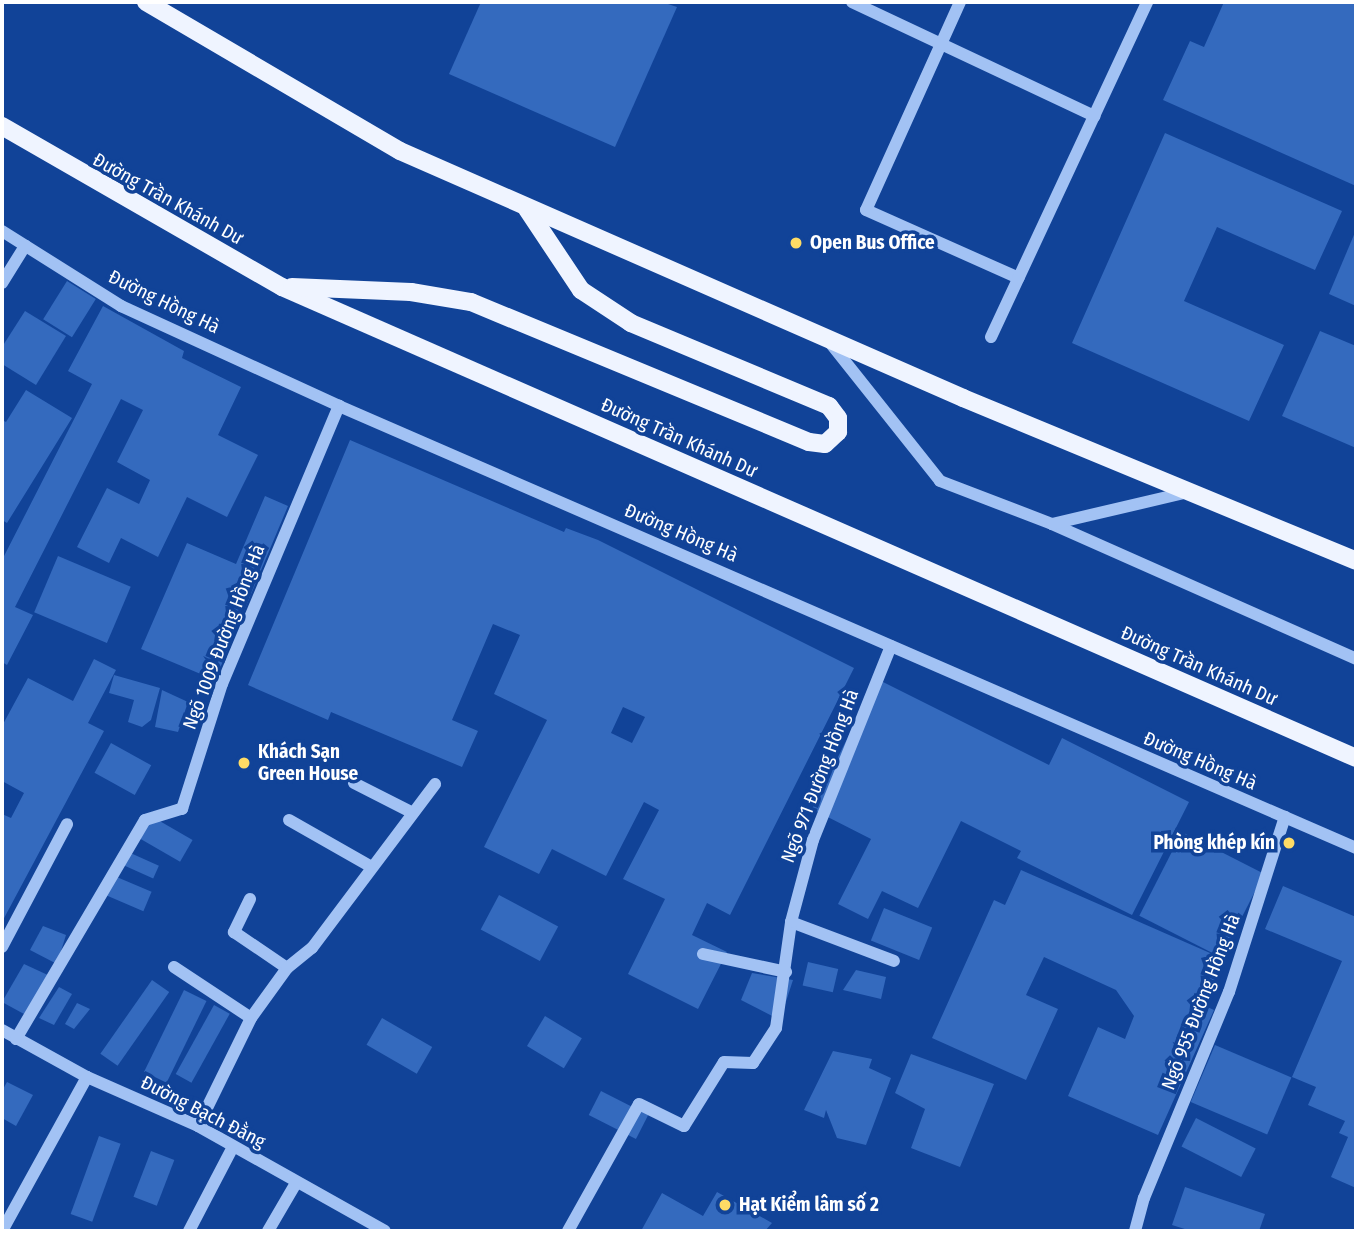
<!DOCTYPE html>
<html>
<head>
<meta charset="utf-8">
<style>
	body { margin:0 }
	#map { position:relative; width:1358px; height:1233px; overflow:hidden; background:#114398; font-family:"Fira Sans Condensed",sans-serif }
	div>[style] { position:absolute }
	[style*='--x'] { left:calc(var(--x)*1px); top:calc(var(--y)*1px); width:calc(var(--w)*1px); rotate:calc(var(--a)*1deg) }
	.building>* { inset:0; background:#346abe; transform-origin:0 0 }
	.minor>* { height:12px; margin:-6px; padding:0 6px; transform-origin:6px; border-radius:6px; background:#a2c2f4 }
	.major>* { height:18px; margin:-9px; padding:0 9px; transform-origin:9px; border-radius:9px; background:#eff4ff }
	.dots>* { width:19px; height:19px; translate:-50% -50%; box-sizing:border-box; border:4px solid #114398; border-radius:50% }
	span { translate:-50% -50%; white-space:nowrap; text-align:center; line-height:1.15; -webkit-text-stroke:7px #114398; paint-order:stroke }
	.street-label { font-size:19px; color:#fff }
	.poi-label { font-size:19px; color:#fff; font-weight:700 }
	.left { translate:0 -50%; text-align:left }
	.right { translate:-100% -50%; text-align:right }
	.frame { position:absolute; inset:0; border:4px solid #fff; pointer-events:none }
</style>
</head>
<body>
<div id="map">
	<div class="building">
		<i style="clip-path:polygon(481px 2px,662px 2px,677px 7px,615px 147px,449px 74px)"></i>
		<i style="clip-path:polygon(1224px 2px,1356px 2px,1356px 186px,1163px 100px,1190px 41px,1204px 47px)"></i>
		<i style="clip-path:polygon(1165px 133px,1342px 211px,1315px 270px,1217px 227px,1184px 301px,1284px 345px,1249px 421px,1072px 343px)"></i>
		<i style="clip-path:polygon(1356px 230px,1356px 306px,1329px 294px)"></i>
		<i style="left:67px;top:281px;width:34px;height:45px;rotate:32deg"></i>
		<i style="clip-path:polygon(103px 306px,184px 351px,182px 358px,241px 387px,218px 435px,258px 455px,227px 517px,187px 497px,158px 557px,121px 538px,109px 563px,77px 547px,107px 488px,139px 504px,150px 480px,117px 462px,143px 410px,121px 399px,15px 607px,33px 615px,7px 665px,2px 662px,2px 560px,92px 384px,68px 371px)"></i>
		<i style="clip-path:polygon(25px 311px,66px 336px,36px 385px,2px 364px,2px 347px)"></i>
		<i style="clip-path:polygon(1320px 331px,1356px 346px,1356px 448px,1282px 416px)"></i>
		<i style="clip-path:polygon(26px 390px,72px 418px,7px 523px,2px 520px,2px 420px,6px 422px)"></i>
		<i style="clip-path:polygon(evenodd,350px 440px,564px 532px,566px 528px,598px 540px,854px 668px,730px 915px,707px 903px,692px 935px,727px 952px,698px 1009px,628px 974px,665px 899px,623px 879px,659px 810px,644px 802px,606px 876px,552px 849px,539px 874px,484px 847px,547px 720px,494px 694px,520px 635px,493px 624px,452px 720px,478px 731px,462px 767px,331px 712px,328px 720px,248px 685px,350px 440px,623px 707px,645px 717px,632px 743px,611px 733px,623px 707px)"></i>
		<i style="clip-path:polygon(265px 496px,288px 506px,215px 680px,141px 649px,187px 543px,236px 564px)"></i>
		<i style="left:58px;top:556px;width:79px;height:61px;rotate:23deg"></i>
		<i style="clip-path:polygon(94px 659px,116px 670px,88px 723px,104px 731px,2px 922px,2px 814px,11px 818px,24px 793px,2px 781px,2px 726px,28px 678px,73px 701px)"></i>
		<i style="clip-path:polygon(114px 675px,160px 688px,151px 720px,142px 727px,128px 722px,134px 700px,109px 693px)"></i>
		<i style="clip-path:polygon(877px 679px,1049px 765px,1062px 738px,1189px 802px,1132px 915px,1017px 858px,1021px 851px,961px 821px,918px 908px,882px 891px,868px 919px,838px 904px,871px 839px,812px 809px)"></i>
		<i style="clip-path:polygon(162px 690px,188px 702px,178px 732px,155px 727px)"></i>
		<i style="left:111px;top:743px;width:46px;height:34px;rotate:29deg"></i>
		<i style="left:151px;top:816px;width:48px;height:25px;rotate:30deg"></i>
		<i style="left:1182px;top:832px;width:92px;height:94px;rotate:27deg"></i>
		<i style="left:126px;top:851px;width:36px;height:14px;rotate:24deg"></i>
		<i style="clip-path:polygon(1021px 870px,1226px 960px,1205px 1006px,1214px 1010px,1158px 1135px,1068px 1096px,1098px 1027px,1125px 1039px,1134px 1016px,1116px 990px,1044px 957px,1026px 995px,1058px 1009px,1026px 1080px,932px 1038px,994px 900px,1005px 905px)"></i>
		<i style="left:112px;top:875px;width:43px;height:21px;rotate:23deg"></i>
		<i style="clip-path:polygon(1283px 886px,1356px 917px,1356px 1188px,1331px 1177px,1348px 1137px,1339px 1133px,1345px 1121px,1308px 1105px,1316px 1087px,1292px 1077px,1342px 961px,1265px 929px)"></i>
		<i style="left:499px;top:895px;width:67px;height:39px;rotate:28deg"></i>
		<i style="left:884px;top:908px;width:52px;height:35px;rotate:22deg"></i>
		<i style="clip-path:polygon(43px 926px,66px 935px,57px 964px,30px 950px)"></i>
		<i style="left:808px;top:962px;width:31px;height:24px;rotate:13deg"></i>
		<i style="clip-path:polygon(24px 964px,50px 976px,24px 1014px,2px 1002px)"></i>
		<i style="clip-path:polygon(856px 970px,886px 977px,881px 999px,843px 990px)"></i>
		<i style="clip-path:polygon(752px 973px,793px 980px,780px 1020px,741px 1000px)"></i>
		<i style="left:152px;top:980px;width:21px;height:90px;rotate:35deg"></i>
		<i style="clip-path:polygon(59px 987px,72px 994px,54px 1025px,39px 1018px)"></i>
		<i style="left:184px;top:990px;width:25px;height:91px;rotate:26deg"></i>
		<i style="clip-path:polygon(77px 1003px,90px 1009px,74px 1029px,65px 1024px)"></i>
		<i style="left:214px;top:1005px;width:18px;height:79px;rotate:29deg"></i>
		<i style="left:545px;top:1016px;width:43px;height:35px;rotate:31deg"></i>
		<i style="left:382px;top:1018px;width:58px;height:31px;rotate:30deg"></i>
		<i style="left:1215px;top:1045px;width:83px;height:62px;rotate:23deg"></i>
		<i style="clip-path:polygon(833px 1051px,872px 1059px,869px 1068px,891px 1078px,866px 1145px,837px 1138px,826px 1110px,824px 1118px,804px 1110px)"></i>
		<i style="clip-path:polygon(911px 1054px,994px 1084px,960px 1167px,911px 1148px,925px 1109px,895px 1093px)"></i>
		<i style="clip-path:polygon(7px 1082px,33px 1095px,16px 1126px,2px 1118px,2px 1091px)"></i>
		<i style="left:601px;top:1091px;width:53px;height:27px;rotate:27deg"></i>
		<i style="left:1196px;top:1118px;width:67px;height:32px;rotate:27deg"></i>
		<i style="left:99px;top:1136px;width:23px;height:83px;rotate:20deg"></i>
		<i style="left:151px;top:1151px;width:25px;height:49px;rotate:21deg"></i>
		<i style="clip-path:polygon(1185px 1187px,1265px 1214px,1259px 1231px,1191px 1231px,1172px 1225px)"></i>
		<i style="clip-path:polygon(717px 1192px,772px 1223px,765px 1231px,641px 1231px,662px 1193px,703px 1216px)"></i>
	</div>
	<div class="minor">
		<i style="--x:852;--y:2;--w:268;--a:25.2"></i>
		<i style="--x:960;--y:2;--w:228;--a:114.3"></i>
		<i style="--x:866;--y:210;--w:167;--a:24"></i>
		<i style="--x:2;--y:231;--w:141;--a:32.2"></i>
		<i style="--x:121;--y:306;--w:240;--a:24.6"></i>
		<i style="--x:339;--y:406;--w:1109;--a:23.49"></i>
		<i style="--x:2;--y:283;--w:44;--a:-58.1"></i>
		<i style="--x:991;--y:337;--w:370;--a:-65"></i>
		<i style="--x:828;--y:340;--w:180;--a:51.5"></i>
		<i style="--x:940;--y:481;--w:120;--a:21"></i>
		<i style="--x:1052;--y:524;--w:333;--a:23.9"></i>
		<i style="--x:1052;--y:524;--w:140;--a:-13.2"></i>
		<i style="--x:354;--y:783;--w:66;--a:27"></i>
		<i style="--x:289;--y:820;--w:93;--a:29.6"></i>
		<i style="--x:250;--y:899;--w:37;--a:116"></i>
		<i style="--x:234;--y:932;--w:64;--a:34.2"></i>
		<i style="--x:791;--y:922;--w:110;--a:20.7"></i>
		<i style="--x:2;--y:947;--w:139;--a:-62.1"></i>
		<i style="--x:703;--y:954;--w:85;--a:12.2"></i>
		<i style="--x:174;--y:967;--w:92;--a:33.5"></i>
		<i style="--x:251;--y:1018;--w:120;--a:116.1"></i>
		<i style="--x:251;--y:1018;--w:62;--a:-54.2"></i>
		<i style="--x:287;--y:968;--w:32;--a:-39"></i>
		<i style="--x:312;--y:948;--w:205;--a:-53.1"></i>
		<i style="--x:2;--y:1030;--w:97;--a:28.9"></i>
		<i style="--x:87;--y:1077;--w:121;--a:23.8"></i>
		<i style="--x:198;--y:1126;--w:214;--a:29.3"></i>
		<i style="--x:16;--y:1039;--w:254;--a:-59.5"></i>
		<i style="--x:145;--y:820;--w:39;--a:-17"></i>
		<i style="--x:182;--y:809;--w:131;--a:-72.3"></i>
		<i style="--x:222;--y:684;--w:302;--a:-67.2"></i>
		<i style="--x:2;--y:1231;--w:176;--a:-61.1"></i>
		<i style="--x:189;--y:1231;--w:95;--a:-62.4"></i>
		<i style="--x:268;--y:1231;--w:56;--a:-59.7"></i>
		<i style="--x:568;--y:1231;--w:145;--a:-60.8"></i>
		<i style="--x:639;--y:1104;--w:50;--a:26.1"></i>
		<i style="--x:684;--y:1126;--w:75;--a:-58"></i>
		<i style="--x:724;--y:1062;--w:29;--a:2"></i>
		<i style="--x:753;--y:1063;--w:42;--a:-56.7"></i>
		<i style="--x:776;--y:1028;--w:107;--a:-81.9"></i>
		<i style="--x:791;--y:922;--w:85;--a:-75"></i>
		<i style="--x:813;--y:840;--w:209;--a:-68.1"></i>
		<i style="--x:1135;--y:1231;--w:34;--a:-75"></i>
		<i style="--x:1144;--y:1198;--w:223;--a:-67.6"></i>
		<i style="--x:1229;--y:992;--w:184;--a:-72.3"></i>
	</div>
	<div class="major">
		<i style="--x:146;--y:2;--w:294;--a:30.4"></i>
		<i style="--x:400;--y:151;--w:615;--a:23.69"></i>
		<i style="--x:963;--y:398;--w:425;--a:22.5"></i>
		<i style="--x:2;--y:126;--w:323;--a:29.9"></i>
		<i style="--x:282;--y:287;--w:1173;--a:23.68"></i>
		<i style="--x:292;--y:287;--w:119;--a:2.4"></i>
		<i style="--x:411;--y:292;--w:61;--a:9.5"></i>
		<i style="--x:471;--y:302;--w:366;--a:22.5"></i>
		<i style="--x:809;--y:442;--w:16;--a:7"></i>
		<i style="--x:825;--y:444;--w:18;--a:-43"></i>
		<i style="--x:838;--y:432;--w:14;--a:-90"></i>
		<i style="--x:838;--y:418;--w:15;--a:-127"></i>
		<i style="--x:829;--y:406;--w:215;--a:-157.3"></i>
		<i style="--x:631;--y:323;--w:60;--a:-146.6"></i>
		<i style="--x:581;--y:290;--w:97;--a:-123.7"></i>
	</div>
	<div class="dots">
		<i style="left:796px;top:243px;background:#ffdc65"></i>
		<i style="left:244px;top:763px;background:#ffdc65"></i>
		<i style="left:1289px;top:843px;background:#ffdc65"></i>
		<i style="left:725px;top:1205px;background:#ffdc65"></i>
	</div>
	<div class="street-label">
		<span style="left:168px;top:199px;rotate:29deg">Đường Trần Khánh Dư</span>
		<span style="left:164px;top:302px;rotate:26deg">Đường Hồng Hà</span>
		<span style="left:679px;top:438px;rotate:24deg">Đường Trần Khánh Dư</span>
		<span style="left:681px;top:533px;rotate:23deg">Đường Hồng Hà</span>
		<span style="left:224px;top:637px;rotate:-69deg">Ngõ 1009 Đường Hồng Hà</span>
		<span style="left:1199px;top:666px;rotate:24deg">Đường Trần Khánh Dư</span>
		<span style="left:1200px;top:761px;rotate:23deg">Đường Hồng Hà</span>
		<span style="left:820px;top:776px;rotate:-69deg">Ngõ 971 Đường Hồng Hà</span>
		<span style="left:1201px;top:1002px;rotate:-69deg">Ngõ 955 Đường Hồng Hà</span>
		<span style="left:203px;top:1112px;rotate:27deg">Đường Bạch Đằng</span>
	</div>
	<div class="poi-label">
		<span class="left" style="left:810px;top:243px">Open Bus Office</span>
		<span class="left" style="left:258px;top:763px">Khách Sạn<br>Green House</span>
		<span class="right" style="left:1275px;top:843px">Phòng khép kín</span>
		<span class="left" style="left:739px;top:1205px">Hạt Kiểm lâm số 2</span>
	</div>
	<div class="frame"></div>
</div>
</body>
</html>
